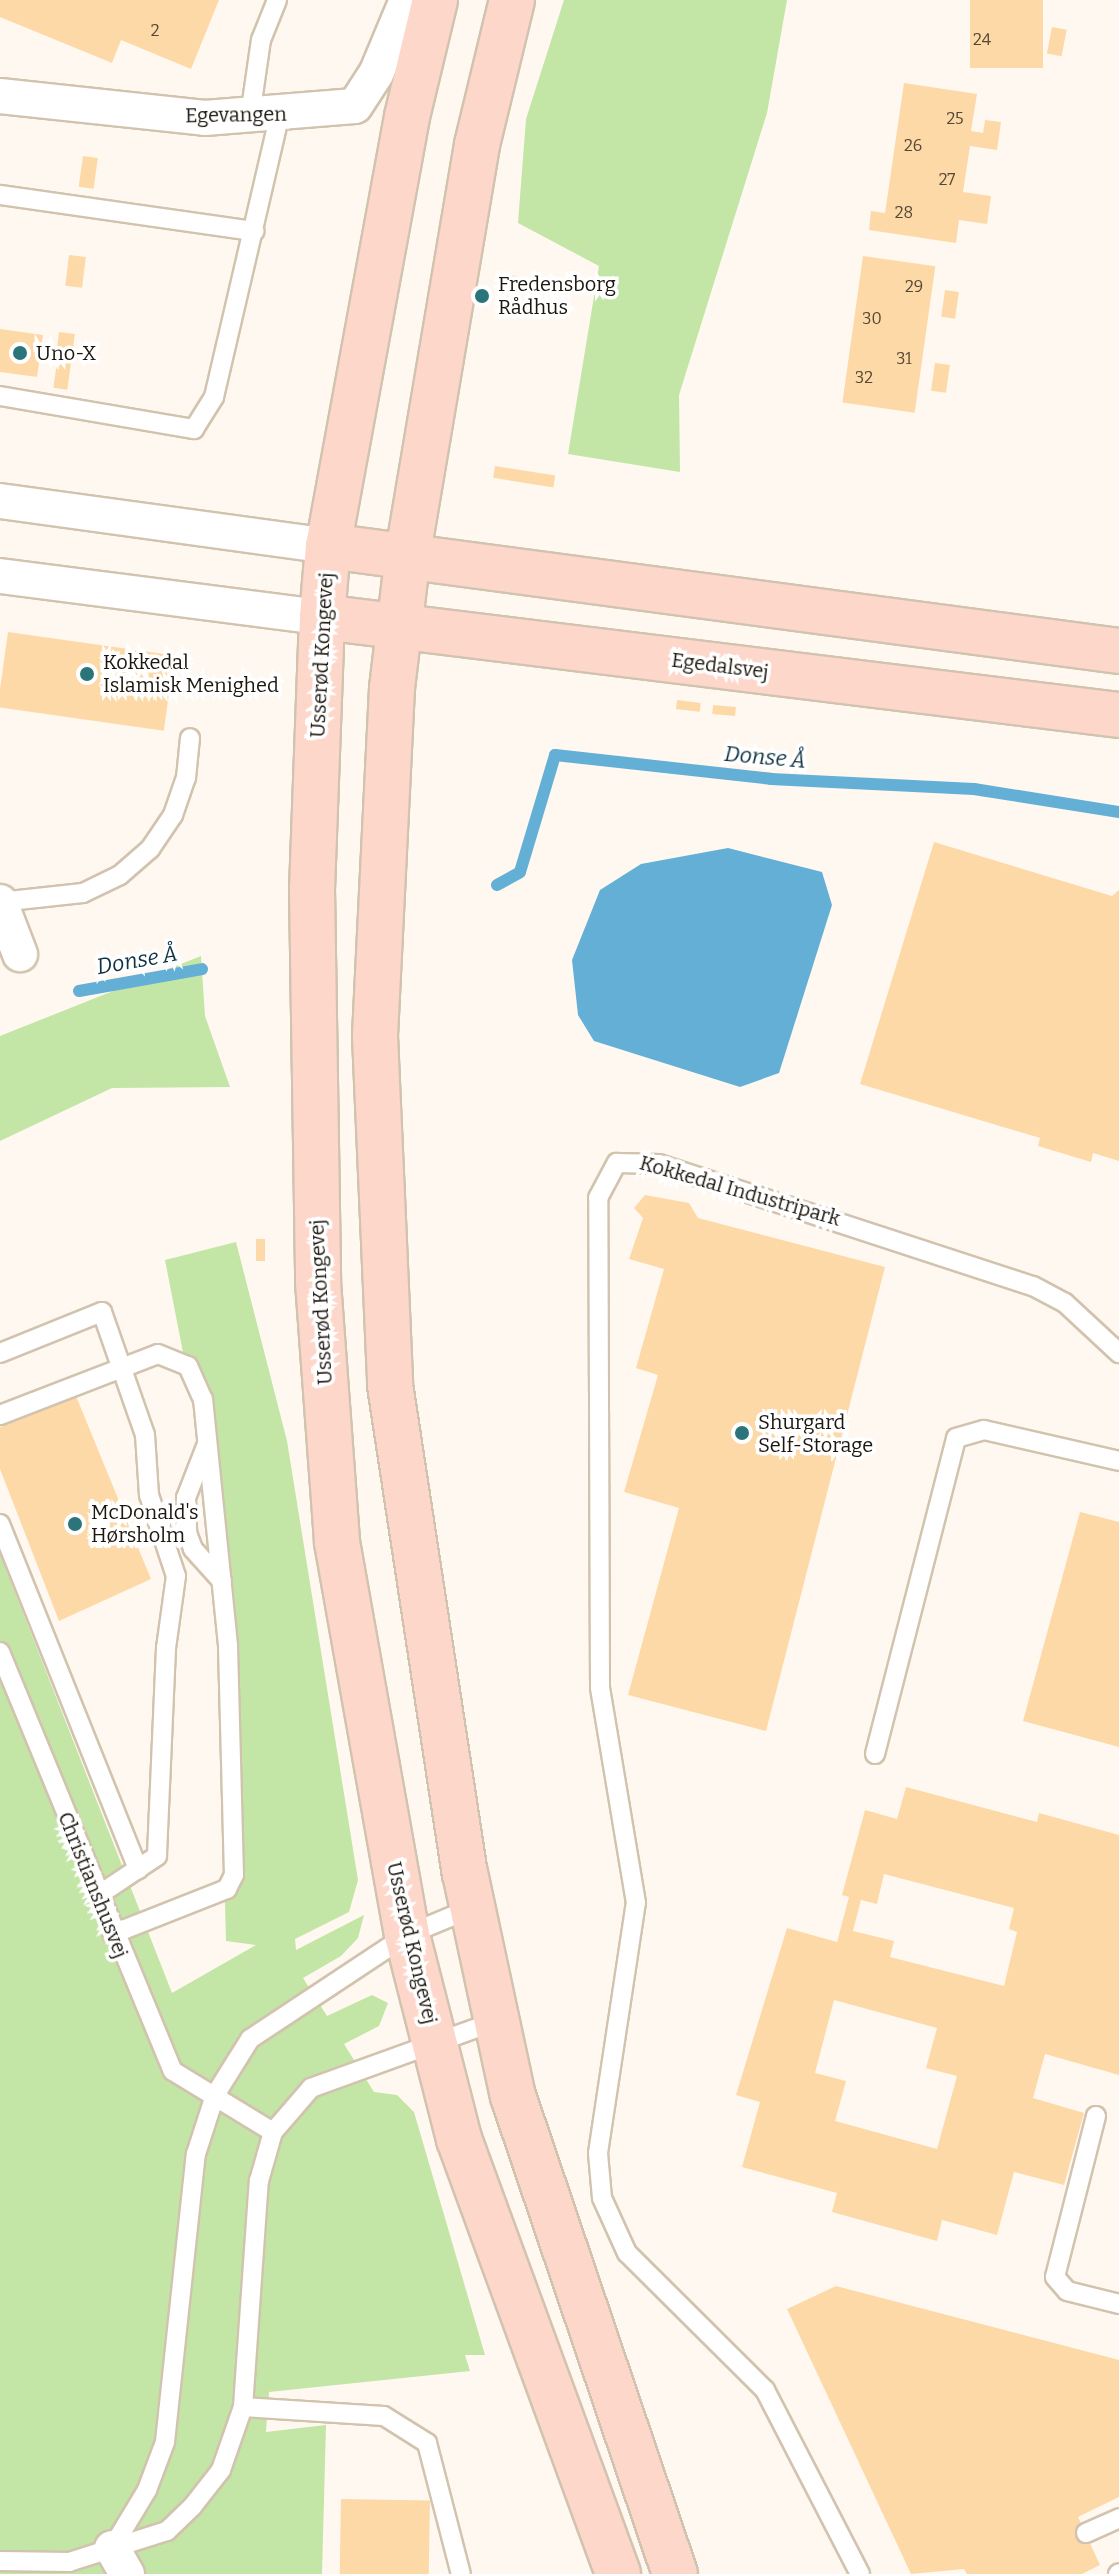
<!DOCTYPE html>
<html>
<head>
<meta charset="utf-8">
<style>
	body { margin:0 }
	#map { position:relative; width:1119px; height:2574px; overflow:hidden; background:#fff8f0; font-family:Bitter,serif }
	div>[style] { position:absolute }
	[style*='--x'] { left:calc(var(--x)*1px); top:calc(var(--y)*1px); width:calc(var(--w)*1px); rotate:calc(var(--a)*1deg) }
	.green>* { inset:0; background:#c3e5a6 }
	.water>* { inset:0; background:#64afd6 }
	.stream>* { height:12px; margin:-6px; padding:0 6px; transform-origin:6px; border-radius:6px; background:#64afd6 }
	.building>* { inset:0; background:#fdd9a8; transform-origin:0 0 }
	.roads { filter:drop-shadow(2px 0 #d2c3ae) drop-shadow(-2px 0 #d2c3ae) drop-shadow(0 2px #d2c3ae) drop-shadow(0 -2px #d2c3ae) }
	.lane>* { height:18px; margin:-9px; padding:0 9px; transform-origin:9px; border-radius:9px; background:#fff }
	.street>* { height:34px; margin:-17px; padding:0 17px; transform-origin:17px; border-radius:17px; background:#fff }
	.secondary>* { height:44px; margin:-22px; padding:0 22px; transform-origin:22px; border-radius:22px; background:#fed7cb }
	.dots>* { width:22px; height:22px; translate:-50% -50%; box-sizing:border-box; border:4px solid #fff; border-radius:50% }
	span { translate:-50% -50%; white-space:nowrap; text-align:center; line-height:1.15; -webkit-text-stroke:7px #fff; paint-order:stroke }
	.number-label { font-size:16px; color:#544734 }
	.number-label span { -webkit-text-stroke-width:0 }
	.street-label { font-size:20px; color:#1b160e }
	.poi-label { font-size:20px; color:#1b160e }
	.left { translate:0 -50%; text-align:left }
	.water-label { font-size:22px; color:#0f3242; font-style:italic }
</style>
</head>
<body>
<div id="map">
	<div class="green">
		<i style="clip-path:polygon(564px 0,787px 0,767px 113px,679px 395px,680px 472px,568px 454px,599px 266px,518px 223px,526px 119px)"></i>
		<i style="clip-path:polygon(201px 956px,205px 1016px,230px 1087px,112px 1088px,0 1141px,0 1036px)"></i>
		<i style="clip-path:polygon(236px 1242px,287px 1441px,358px 1880px,349px 1912px,295px 1939px,296px 1950px,364px 1915px,358px 1938px,341px 1956px,303px 1978px,327px 2016px,372px 1995px,388px 2003px,379px 2026px,344px 2044px,374px 2092px,397px 2095px,414px 2112px,485px 2355px,465px 2355px,470px 2371px,269px 2392px,266px 2432px,326px 2425px,322px 2574px,0 2574px,0 1554px,172px 1993px,256px 1945px,226px 1941px,218px 1648px,225px 1635px,209px 1486px,165px 1260px)"></i>
	</div>
	<div class="water">
		<i style="clip-path:polygon(728px 848px,822px 872px,832px 905px,779px 1073px,740px 1087px,594px 1041px,578px 1015px,572px 960px,600px 890px,641px 864px)"></i>
	</div>
	<div class="stream">
		<i style="--x:497;--y:885;--w:26;--a:-29"></i>
		<i style="--x:520;--y:872;--w:122;--a:-73.3"></i>
		<i style="--x:555;--y:755;--w:217;--a:6.3"></i>
		<i style="--x:771;--y:779;--w:203;--a:2.8"></i>
		<i style="--x:974;--y:789;--w:147;--a:9"></i>
		<i style="--x:79;--y:991;--w:125;--a:-10.1"></i>
	</div>
	<div class="building">
		<i style="clip-path:polygon(0 0,219px 0,191px 69px,121px 40px,112px 63px,0 17px)"></i>
		<i style="left:970px;top:0;width:73px;height:68px"></i>
		<i style="left:1052px;top:27px;width:15px;height:27px;rotate:11deg"></i>
		<i style="clip-path:polygon(904px 83px,977px 94px,971px 131px,983px 133px,985px 120px,1001px 122px,997px 150px,970px 146px,963px 192px,991px 196px,987px 224px,959px 220px,956px 243px,869px 230px,871px 211px,885px 213px)"></i>
		<i style="left:83px;top:156px;width:15px;height:31px;rotate:8deg"></i>
		<i style="left:69px;top:255px;width:17px;height:31px;rotate:7deg"></i>
		<i style="left:863px;top:256px;width:73px;height:148px;rotate:8deg"></i>
		<i style="clip-path:polygon(511px 275px,521px 277px,516px 298px,507px 297px)"></i>
		<i style="left:945px;top:290px;width:14px;height:27px;rotate:8deg"></i>
		<i style="clip-path:polygon(0 329px,43px 335px,37px 377px,0 372px)"></i>
		<i style="left:59px;top:332px;width:16px;height:21px;rotate:7deg"></i>
		<i style="left:58px;top:355px;width:14px;height:33px;rotate:8deg"></i>
		<i style="left:935px;top:363px;width:15px;height:28px;rotate:8deg"></i>
		<i style="left:495px;top:466px;width:61px;height:12px;rotate:9deg"></i>
		<i style="left:8px;top:632px;width:168px;height:76px;rotate:8deg"></i>
		<i style="left:677px;top:700px;width:24px;height:9px;rotate:7deg"></i>
		<i style="left:713px;top:705px;width:23px;height:9px;rotate:5deg"></i>
		<i style="clip-path:polygon(934px 842px,1112px 896px,1119px 890px,1119px 1161px,1093px 1153px,1091px 1162px,1038px 1146px,1040px 1138px,860px 1084px)"></i>
		<i style="clip-path:polygon(645px 1195px,689px 1203px,698px 1218px,885px 1267px,766px 1731px,628px 1695px,679px 1508px,624px 1492px,658px 1375px,636px 1368px,664px 1269px,629px 1259px,643px 1218px,634px 1208px)"></i>
		<i style="left:256px;top:1239px;width:9px;height:22px"></i>
		<i style="clip-path:polygon(76px 1396px,151px 1579px,59px 1621px,0 1469px,0 1427px)"></i>
		<i style="clip-path:polygon(1080px 1512px,1119px 1522px,1119px 1747px,1023px 1721px)"></i>
		<i style="clip-path:polygon(evenodd,906px 1787px,1037px 1822px,1039px 1813px,1119px 1835px,1119px 2075px,1045px 2054px,1033px 2098px,1084px 2113px,1064px 2185px,1014px 2172px,997px 2235px,942px 2220px,937px 2241px,832px 2212px,837px 2193px,742px 2167px,760px 2102px,736px 2095px,787px 1928px,837px 1942px,849px 1897px,842px 1895px,865px 1810px,897px 1819px,906px 1787px,884px 1874px,1014px 1908px,1009px 1929px,1017px 1932px,1004px 1986px,890px 1957px,894px 1941px,853px 1931px,861px 1900px,877px 1904px,884px 1874px,906px 1787px,834px 2000px,937px 2028px,926px 2068px,957px 2076px,937px 2149px,835px 2121px,846px 2081px,815px 2073px,834px 2000px)"></i>
		<i style="clip-path:polygon(836px 2286px,1119px 2360px,1119px 2497px,1078px 2517px,1100px 2565px,1082px 2574px,967px 2574px,964px 2569px,911px 2574px,787px 2309px)"></i>
		<i style="left:341px;top:2499px;width:89px;height:75px;rotate:1deg"></i>
	</div>
	<div class="roads">
		<div class="lane">
			<i style="--x:250;--y:116;--w:77;--a:-81.8"></i>
			<i style="--x:261;--y:40;--w:43;--a:-68.2"></i>
			<i style="--x:0;--y:195;--w:257;--a:8.1"></i>
			<i style="--x:0;--y:396;--w:197;--a:9.7"></i>
			<i style="--x:194;--y:429;--w:38;--a:-58"></i>
			<i style="--x:214;--y:397;--w:287;--a:-76.9"></i>
			<i style="--x:0;--y:902;--w:83;--a:-6.2"></i>
			<i style="--x:83;--y:893;--w:41;--a:-25.9"></i>
			<i style="--x:120;--y:875;--w:40;--a:-41"></i>
			<i style="--x:150;--y:849;--w:41;--a:-55.9"></i>
			<i style="--x:173;--y:815;--w:39;--a:-71"></i>
			<i style="--x:186;--y:778;--w:40;--a:-84.3"></i>
			<i style="--x:0;--y:1353;--w:110;--a:-21.9"></i>
			<i style="--x:102;--y:1312;--w:130;--a:70.7"></i>
			<i style="--x:145;--y:1435;--w:60;--a:86.2"></i>
			<i style="--x:149;--y:1495;--w:85;--a:71.6"></i>
			<i style="--x:176;--y:1576;--w:73;--a:97.9"></i>
			<i style="--x:166;--y:1648;--w:208;--a:92.5"></i>
			<i style="--x:157;--y:1856;--w:72;--a:146.3"></i>
			<i style="--x:0;--y:1415;--w:169;--a:-21.1"></i>
			<i style="--x:158;--y:1354;--w:32;--a:22"></i>
			<i style="--x:188;--y:1366;--w:36;--a:66"></i>
			<i style="--x:203;--y:1399;--w:249;--a:84.2"></i>
			<i style="--x:228;--y:1647;--w:228;--a:88.5"></i>
			<i style="--x:234;--y:1875;--w:16;--a:117"></i>
			<i style="--x:227;--y:1889;--w:123;--a:158.5"></i>
			<i style="--x:207;--y:1444;--w:58;--a:111.3"></i>
			<i style="--x:186;--y:1498;--w:35;--a:88"></i>
			<i style="--x:187;--y:1533;--w:17;--a:69"></i>
			<i style="--x:193;--y:1549;--w:43;--a:47.8"></i>
			<i style="--x:0;--y:1524;--w:372;--a:68.2"></i>
			<i style="--x:0;--y:1652;--w:453;--a:67.6"></i>
			<i style="--x:173;--y:2071;--w:117;--a:31.4"></i>
			<i style="--x:875;--y:1754;--w:326;--a:-75.6"></i>
			<i style="--x:956;--y:1438;--w:29;--a:-16"></i>
			<i style="--x:984;--y:1430;--w:139;--a:12.9"></i>
			<i style="--x:1096;--y:2116;--w:166;--a:104.3"></i>
			<i style="--x:1055;--y:2277;--w:18;--a:49"></i>
			<i style="--x:1067;--y:2291;--w:54;--a:14"></i>
			<i style="--x:243;--y:2407;--w:141;--a:3.7"></i>
			<i style="--x:384;--y:2416;--w:51;--a:32.1"></i>
			<i style="--x:427;--y:2443;--w:135;--a:75.5"></i>
			<i style="--x:1086;--y:2533;--w:36;--a:-24"></i>
			<i style="--x:112;--y:2548;--w:68;--a:-58.9"></i>
			<i style="--x:147;--y:2490;--w:51;--a:-69.4"></i>
			<i style="--x:165;--y:2442;--w:290;--a:-83.9"></i>
			<i style="--x:196;--y:2154;--w:62;--a:-72.1"></i>
			<i style="--x:215;--y:2095;--w:66;--a:-58"></i>
			<i style="--x:250;--y:2039;--w:188;--a:-33.5"></i>
			<i style="--x:407;--y:1935;--w:70;--a:-22.6"></i>
			<i style="--x:0;--y:2561;--w:69;--a:0.8"></i>
			<i style="--x:69;--y:2562;--w:103;--a:-17.6"></i>
			<i style="--x:167;--y:2531;--w:35;--a:-44"></i>
			<i style="--x:192;--y:2507;--w:47;--a:-51.9"></i>
			<i style="--x:221;--y:2470;--w:67;--a:-70.8"></i>
			<i style="--x:243;--y:2407;--w:227;--a:-86"></i>
			<i style="--x:259;--y:2181;--w:51;--a:-74.1"></i>
			<i style="--x:273;--y:2132;--w:58;--a:-49.2"></i>
			<i style="--x:311;--y:2088;--w:197;--a:-19.9"></i>
			<i style="--x:860;--y:2574;--w:207;--a:-117.3"></i>
			<i style="--x:765;--y:2390;--w:194;--a:-135.2"></i>
			<i style="--x:627;--y:2253;--w:60;--a:-114.4"></i>
			<i style="--x:602;--y:2198;--w:45;--a:-95.1"></i>
			<i style="--x:598;--y:2153;--w:253;--a:-81.4"></i>
			<i style="--x:636;--y:1903;--w:219;--a:-99.5"></i>
			<i style="--x:600;--y:1687;--w:489;--a:-90.2"></i>
			<i style="--x:598;--y:1198;--w:40;--a:-62"></i>
			<i style="--x:617;--y:1163;--w:42;--a:1.4"></i>
			<i style="--x:659;--y:1164;--w:393;--a:18.1"></i>
			<i style="--x:1033;--y:1286;--w:36;--a:28"></i>
			<i style="--x:1065;--y:1303;--w:74;--a:42.8"></i>
			<i style="--x:1118;--y:2574;--w:1;--a:-45"></i>
		</div>
		<div class="street">
			<i style="--x:0;--y:96;--w:206;--a:6.1"></i>
			<i style="--x:205;--y:118;--w:150;--a:-4.6"></i>
			<i style="--x:355;--y:106;--w:38;--a:-57"></i>
			<i style="--x:376;--y:74;--w:80;--a:-67.3"></i>
			<i style="--x:0;--y:501;--w:331;--a:7.8"></i>
			<i style="--x:0;--y:576;--w:325;--a:7.3"></i>
			<i style="--x:0;--y:902;--w:56;--a:69"></i>
			<i style="--x:112;--y:2548;--w:30;--a:60"></i>
		</div>
		<div class="secondary">
			<i style="--x:435;--y:0;--w:120;--a:103.5"></i>
			<i style="--x:407;--y:117;--w:436;--a:100.4"></i>
			<i style="--x:328;--y:546;--w:71;--a:94.8"></i>
			<i style="--x:322;--y:617;--w:272;--a:92.1"></i>
			<i style="--x:312;--y:889;--w:393;--a:89.1"></i>
			<i style="--x:318;--y:1282;--w:261;--a:85.8"></i>
			<i style="--x:337;--y:1542;--w:399;--a:79.9"></i>
			<i style="--x:407;--y:1935;--w:211;--a:75.7"></i>
			<i style="--x:459;--y:2139;--w:463;--a:69.9"></i>
			<i style="--x:512;--y:0;--w:149;--a:103.6"></i>
			<i style="--x:477;--y:145;--w:415;--a:99.6"></i>
			<i style="--x:408;--y:554;--w:135;--a:96.8"></i>
			<i style="--x:392;--y:688;--w:348;--a:92.8"></i>
			<i style="--x:375;--y:1036;--w:349;--a:87.5"></i>
			<i style="--x:390;--y:1385;--w:494;--a:81.3"></i>
			<i style="--x:465;--y:1873;--w:228;--a:77.9"></i>
			<i style="--x:513;--y:2096;--w:505;--a:71.28"></i>
			<i style="--x:328;--y:546;--w:798;--a:7.56"></i>
			<i style="--x:322;--y:617;--w:803;--a:7.01"></i>
		</div>
	</div>
	<div class="dots">
		<i style="left:482px;top:296px;background:#2b757a"></i>
		<i style="left:20px;top:353px;background:#2b757a"></i>
		<i style="left:87px;top:674px;background:#2b757a"></i>
		<i style="left:742px;top:1433px;background:#2b757a"></i>
		<i style="left:75px;top:1524px;background:#2b757a"></i>
	</div>
	<div class="number-label">
		<span style="left:155px;top:31px">2</span>
		<span style="left:982px;top:40px">24</span>
		<span style="left:955px;top:119px">25</span>
		<span style="left:913px;top:146px">26</span>
		<span style="left:947px;top:180px">27</span>
		<span style="left:904px;top:213px">28</span>
		<span style="left:914px;top:287px">29</span>
		<span style="left:872px;top:319px">30</span>
		<span style="left:904px;top:359px">31</span>
		<span style="left:864px;top:378px">32</span>
	</div>
	<div class="street-label">
		<span style="left:236px;top:115px;rotate:-1deg">Egevangen</span>
		<span style="left:322px;top:655px;rotate:-87deg">Usserød Kongevej</span>
		<span style="left:720px;top:666px;rotate:7deg">Egedalsvej</span>
		<span style="left:740px;top:1191px;rotate:16deg">Kokkedal Industripark</span>
		<span style="left:321px;top:1302px;rotate:-93deg">Usserød Kongevej</span>
		<span style="left:93px;top:1885px;rotate:68deg">Christianshusvej</span>
		<span style="left:412px;top:1943px;rotate:77deg">Usserød Kongevej</span>
	</div>
	<div class="poi-label">
		<span class="left" style="left:498px;top:296px">Fredensborg<br>Rådhus</span>
		<span class="left" style="left:36px;top:353px">Uno-X</span>
		<span class="left" style="left:103px;top:674px">Kokkedal<br>Islamisk Menighed</span>
		<span class="left" style="left:758px;top:1434px">Shurgard<br>Self-Storage</span>
		<span class="left" style="left:91px;top:1524px">McDonald's<br>Hørsholm</span>
	</div>
	<div class="water-label">
		<span style="left:765px;top:757px;rotate:5deg">Donse Å</span>
		<span style="left:137px;top:960px;rotate:-10deg">Donse Å</span>
	</div>
</div>
</body>
</html>
